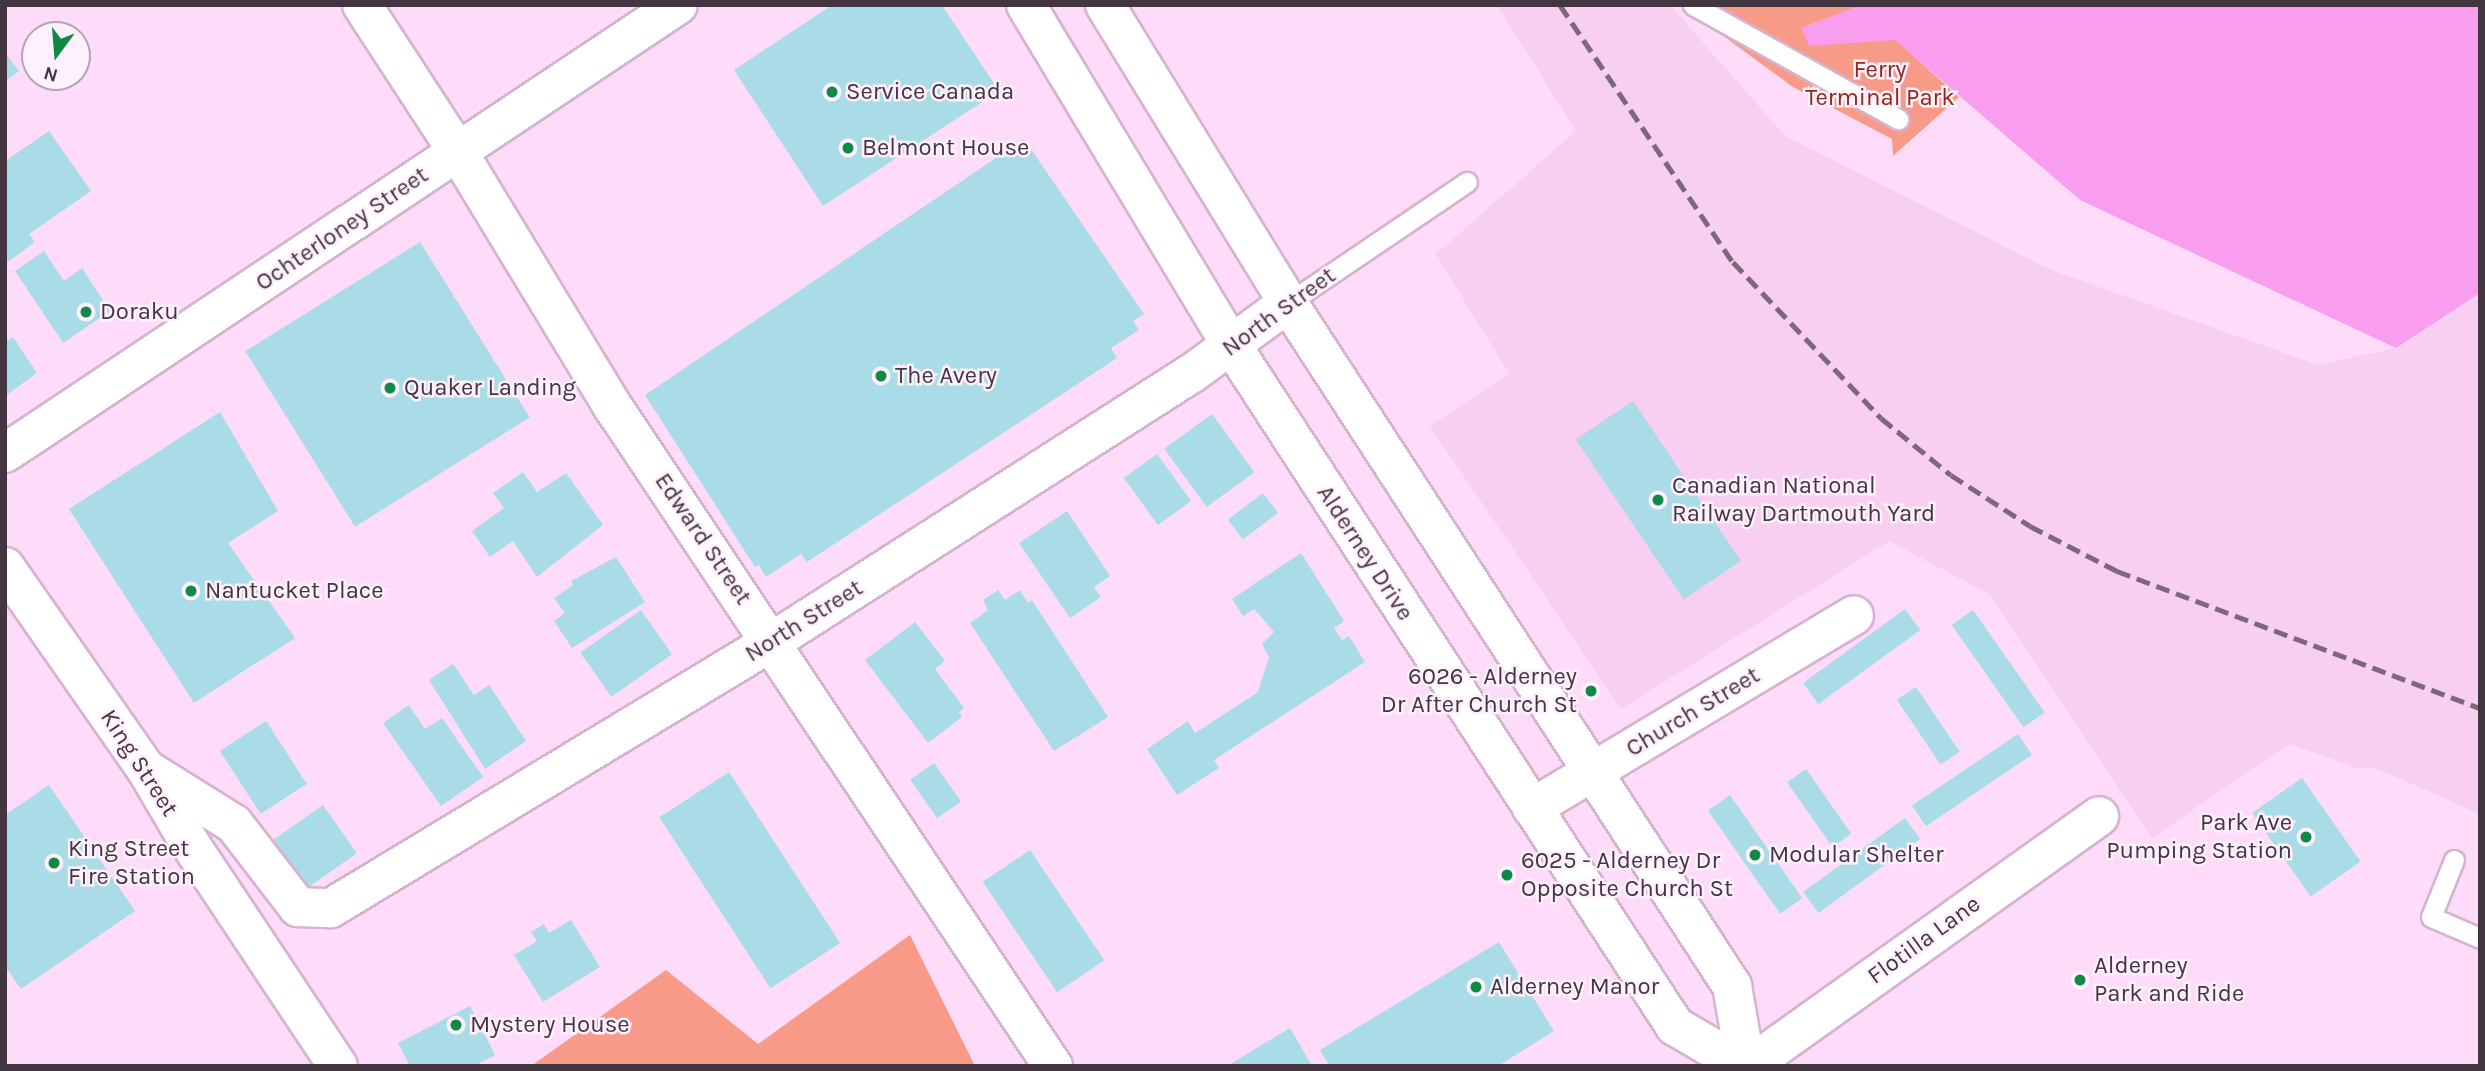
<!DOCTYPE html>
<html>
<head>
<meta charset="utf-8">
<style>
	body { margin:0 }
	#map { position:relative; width:2485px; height:1071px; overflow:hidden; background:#fedbf8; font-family:Karla,sans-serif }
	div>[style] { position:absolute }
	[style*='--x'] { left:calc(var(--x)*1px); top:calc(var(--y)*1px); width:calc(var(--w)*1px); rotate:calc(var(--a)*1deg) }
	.built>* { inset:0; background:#f8cef1 }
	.green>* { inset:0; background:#f79a88 }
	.water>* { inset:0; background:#f99dee }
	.building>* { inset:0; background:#a9dce7; transform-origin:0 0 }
	.roads { filter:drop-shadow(2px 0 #d5b3cf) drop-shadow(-2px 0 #d5b3cf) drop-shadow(0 2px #d5b3cf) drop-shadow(0 -2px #d5b3cf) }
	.service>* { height:19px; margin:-9.5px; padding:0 9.5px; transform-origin:9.5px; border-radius:9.5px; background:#fff }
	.minor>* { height:38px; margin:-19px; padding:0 19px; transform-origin:19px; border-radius:19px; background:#fff }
	.tertiary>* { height:38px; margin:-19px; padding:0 19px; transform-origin:19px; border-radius:19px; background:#fff }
	.secondary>* { height:38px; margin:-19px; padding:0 19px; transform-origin:19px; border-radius:19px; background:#fff }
	.rail>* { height:5px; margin-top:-2.5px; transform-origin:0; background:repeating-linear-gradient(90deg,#7c6878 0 14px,transparent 0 21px) }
	.dots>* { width:19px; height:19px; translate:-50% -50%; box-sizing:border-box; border:4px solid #fef0fc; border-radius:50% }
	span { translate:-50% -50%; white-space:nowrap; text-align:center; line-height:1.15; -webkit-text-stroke:5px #fef0fc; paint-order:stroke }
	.park-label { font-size:24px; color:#902717 }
	.poi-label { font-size:24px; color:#443641 }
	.left { translate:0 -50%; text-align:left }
	.right { translate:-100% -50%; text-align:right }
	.street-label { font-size:24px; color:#443641 }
	.frame { position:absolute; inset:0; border:7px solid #443641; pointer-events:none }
	.north { position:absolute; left:21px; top:21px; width:70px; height:70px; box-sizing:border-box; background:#fef0fc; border:2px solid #b4a6b1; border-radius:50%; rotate:196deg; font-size:19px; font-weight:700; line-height:28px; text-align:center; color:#443641 }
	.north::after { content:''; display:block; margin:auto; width:24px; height:32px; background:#0e8a46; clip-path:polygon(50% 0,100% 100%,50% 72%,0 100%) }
</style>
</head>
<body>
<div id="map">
	<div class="built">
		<i style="clip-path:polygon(1497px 5px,1670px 5px,1785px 136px,2051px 270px,2318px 365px,2396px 348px,2480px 293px,2480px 814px,2373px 767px,2360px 769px,2289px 744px,2152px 838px,1989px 594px,1889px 541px,1621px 709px,1430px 426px,1509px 374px,1436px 254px,1576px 131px)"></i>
	</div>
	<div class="green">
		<i style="clip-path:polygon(1681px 5px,1862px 5px,1802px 28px,1809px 45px,1895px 39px,1959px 97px,1893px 156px,1892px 139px,1793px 87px)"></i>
		<i style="clip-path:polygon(910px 935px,975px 1066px,531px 1066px,666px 970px,758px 1044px)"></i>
	</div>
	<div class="water">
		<i style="clip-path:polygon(1862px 5px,2480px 5px,2480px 293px,2396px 348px,2080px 200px,1895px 40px,1809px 46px,1802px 28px)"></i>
	</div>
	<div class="building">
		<i style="clip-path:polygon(832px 5px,942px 5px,999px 91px,823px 206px,734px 70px)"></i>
		<i style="clip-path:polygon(5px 53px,19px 71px,5px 81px)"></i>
		<i style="clip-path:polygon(49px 131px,91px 191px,29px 234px,35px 242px,5px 264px,5px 161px)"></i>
		<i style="clip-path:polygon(1024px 139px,1144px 314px,1133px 321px,1139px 330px,1111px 348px,1117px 358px,807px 562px,801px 554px,766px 577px,759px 565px,755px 567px,645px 395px)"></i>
		<i style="left:420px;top:242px;width:207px;height:206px;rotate:58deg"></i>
		<i style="clip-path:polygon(44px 251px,64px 281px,82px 268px,110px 311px,63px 343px,15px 271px)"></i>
		<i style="clip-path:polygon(13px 337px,37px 373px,5px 396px,5px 342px)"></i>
		<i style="left:1633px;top:401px;width:193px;height:69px;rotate:56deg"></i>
		<i style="clip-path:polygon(220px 412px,278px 511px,228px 543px,295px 638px,194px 703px,69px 509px)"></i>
		<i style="left:1212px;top:414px;width:72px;height:59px;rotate:54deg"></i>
		<i style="left:1157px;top:454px;width:58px;height:41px;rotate:54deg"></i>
		<i style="clip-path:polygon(523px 472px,537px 492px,566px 473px,603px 525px,537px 577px,513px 541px,490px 557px,472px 531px,504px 508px,493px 493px)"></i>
		<i style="left:1263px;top:493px;width:25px;height:44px;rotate:53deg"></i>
		<i style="clip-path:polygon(1067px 511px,1110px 576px,1094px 587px,1101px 597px,1070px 618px,1019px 543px)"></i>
		<i style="clip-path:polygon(1301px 553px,1344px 621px,1334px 628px,1342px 640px,1349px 636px,1365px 662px,1214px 760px,1219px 768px,1177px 795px,1147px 749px,1188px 721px,1195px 733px,1258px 692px,1269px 657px,1262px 644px,1274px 632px,1254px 609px,1243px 616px,1232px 599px)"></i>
		<i style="clip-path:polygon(616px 557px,645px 602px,572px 648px,554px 621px,565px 613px,554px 598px,573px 585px,571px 581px)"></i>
		<i style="clip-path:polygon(998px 590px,1005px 600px,1020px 590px,1028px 603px,1032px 600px,1108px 717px,1054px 751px,970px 623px,988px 610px,983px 600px)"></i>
		<i style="left:1905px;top:609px;width:26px;height:126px;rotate:54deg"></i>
		<i style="left:641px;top:610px;width:54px;height:74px;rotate:55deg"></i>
		<i style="left:1973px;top:610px;width:125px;height:26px;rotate:55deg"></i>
		<i style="clip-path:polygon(915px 622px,945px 661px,935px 669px,964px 708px,959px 712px,962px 717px,928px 743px,865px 660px)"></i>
		<i style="clip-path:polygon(453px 664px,474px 695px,489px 685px,526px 741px,485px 769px,429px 680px)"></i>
		<i style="left:1916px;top:687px;width:78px;height:23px;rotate:56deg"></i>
		<i style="clip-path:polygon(409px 705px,425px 729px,442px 718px,483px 777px,441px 806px,383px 723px)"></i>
		<i style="left:266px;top:721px;width:75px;height:55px;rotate:57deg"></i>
		<i style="left:2018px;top:734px;width:25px;height:128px;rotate:56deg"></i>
		<i style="left:934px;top:763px;width:47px;height:29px;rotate:55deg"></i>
		<i style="left:1806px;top:769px;width:79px;height:23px;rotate:55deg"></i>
		<i style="left:729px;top:772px;width:204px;height:83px;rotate:57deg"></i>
		<i style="left:2302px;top:778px;width:102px;height:61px;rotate:55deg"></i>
		<i style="clip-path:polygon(49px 785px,135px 911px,21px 989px,5px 966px,5px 815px)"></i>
		<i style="left:1730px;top:795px;width:126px;height:27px;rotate:55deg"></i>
		<i style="left:323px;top:805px;width:59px;height:60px;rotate:55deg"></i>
		<i style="left:1905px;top:818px;width:26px;height:126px;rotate:54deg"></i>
		<i style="left:1030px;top:850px;width:133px;height:57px;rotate:56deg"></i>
		<i style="clip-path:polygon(571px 920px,600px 967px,543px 1002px,514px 955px,537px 941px,531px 932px,544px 924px,549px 933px)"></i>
		<i style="clip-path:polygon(1499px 942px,1554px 1031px,1498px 1066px,1324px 1066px,1328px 1063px,1320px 1050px)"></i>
		<i style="clip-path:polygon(470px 1006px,495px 1055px,474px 1066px,410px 1066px,398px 1043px)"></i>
		<i style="clip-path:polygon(1290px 1028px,1312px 1066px,1227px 1066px)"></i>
	</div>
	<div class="roads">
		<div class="service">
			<i style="--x:1693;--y:5;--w:235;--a:29.1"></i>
			<i style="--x:1288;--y:303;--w:216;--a:-34.1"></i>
			<i style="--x:2454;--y:860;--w:61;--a:112"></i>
			<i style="--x:2431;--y:917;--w:53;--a:23.2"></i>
		</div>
		<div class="minor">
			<i style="--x:362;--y:5;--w:176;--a:56.9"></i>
			<i style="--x:458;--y:152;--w:295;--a:58.7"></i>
			<i style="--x:611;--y:404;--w:796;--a:56.27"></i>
			<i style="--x:146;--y:769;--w:104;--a:32"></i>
			<i style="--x:234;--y:824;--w:105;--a:52.4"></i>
			<i style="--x:298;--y:907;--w:33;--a:2"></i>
			<i style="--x:331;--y:908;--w:516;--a:-31.14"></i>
			<i style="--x:773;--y:641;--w:496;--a:-32.6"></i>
			<i style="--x:1191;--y:374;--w:120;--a:-36.2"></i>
			<i style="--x:1532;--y:808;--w:375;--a:-30.9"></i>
			<i style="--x:1749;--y:1066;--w:430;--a:-35.5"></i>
		</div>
		<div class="tertiary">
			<i style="--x:5;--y:567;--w:246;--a:55.1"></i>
			<i style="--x:146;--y:769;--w:85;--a:59.5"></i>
			<i style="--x:189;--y:842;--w:269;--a:56.4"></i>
		</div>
		<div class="secondary">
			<i style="--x:1026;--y:5;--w:398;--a:58.9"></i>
			<i style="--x:1232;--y:346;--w:812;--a:56.92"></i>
			<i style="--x:1675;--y:1026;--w:79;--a:30.5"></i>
			<i style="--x:1105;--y:5;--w:350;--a:58.4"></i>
			<i style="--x:1288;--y:303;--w:815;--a:56.97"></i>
			<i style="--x:1732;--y:986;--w:81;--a:80.1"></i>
			<i style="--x:5;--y:453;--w:808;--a:-33.65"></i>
		</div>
	</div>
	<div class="rail">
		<i style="--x:1560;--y:5;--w:310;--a:56.1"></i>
		<i style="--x:1733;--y:262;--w:215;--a:46.5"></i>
		<i style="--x:1881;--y:418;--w:90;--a:39.2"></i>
		<i style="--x:1951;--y:475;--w:94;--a:32.8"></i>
		<i style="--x:2030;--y:526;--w:98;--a:27.3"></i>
		<i style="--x:2117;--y:571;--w:388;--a:20.7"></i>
	</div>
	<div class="dots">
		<i style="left:832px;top:92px;background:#0e8a46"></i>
		<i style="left:848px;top:148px;background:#0e8a46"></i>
		<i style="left:86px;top:312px;background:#0e8a46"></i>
		<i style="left:881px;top:376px;background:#0e8a46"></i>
		<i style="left:390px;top:388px;background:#0e8a46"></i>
		<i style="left:1658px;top:500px;background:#0e8a46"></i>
		<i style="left:191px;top:591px;background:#0e8a46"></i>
		<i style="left:1591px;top:691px;background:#0e8a46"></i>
		<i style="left:2306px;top:837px;background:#0e8a46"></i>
		<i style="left:1755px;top:855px;background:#0e8a46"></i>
		<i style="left:54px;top:863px;background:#0e8a46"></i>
		<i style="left:1507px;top:875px;background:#0e8a46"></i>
		<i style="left:2080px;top:980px;background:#0e8a46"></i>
		<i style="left:1476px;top:987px;background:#0e8a46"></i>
		<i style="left:456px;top:1025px;background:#0e8a46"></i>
	</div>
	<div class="park-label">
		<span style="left:1880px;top:84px">Ferry<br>Terminal Park</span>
	</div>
	<div class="poi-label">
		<span class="left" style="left:846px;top:92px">Service Canada</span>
		<span class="left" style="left:862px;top:148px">Belmont House</span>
		<span class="left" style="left:100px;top:312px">Doraku</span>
		<span class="left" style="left:895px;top:376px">The Avery</span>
		<span class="left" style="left:404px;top:388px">Quaker Landing</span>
		<span class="left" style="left:1672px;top:500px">Canadian National<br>Railway Dartmouth Yard</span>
		<span class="left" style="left:205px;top:591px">Nantucket Place</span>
		<span class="right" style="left:1577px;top:691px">6026 - Alderney<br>Dr After Church St</span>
		<span class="right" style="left:2292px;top:837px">Park Ave<br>Pumping Station</span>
		<span class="left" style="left:68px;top:863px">King Street<br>Fire Station</span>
		<span class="left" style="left:1769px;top:855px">Modular Shelter</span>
		<span class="left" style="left:1521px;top:875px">6025 - Alderney Dr<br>Opposite Church St</span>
		<span class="left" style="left:2094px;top:980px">Alderney<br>Park and Ride</span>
		<span class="left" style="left:1490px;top:987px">Alderney Manor</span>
		<span class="left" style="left:470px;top:1025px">Mystery House</span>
	</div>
	<div class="street-label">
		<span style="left:342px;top:229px;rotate:-34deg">Ochterloney Street</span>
		<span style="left:1279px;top:312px;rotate:-36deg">North Street</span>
		<span style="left:703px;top:539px;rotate:56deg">Edward Street</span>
		<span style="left:1365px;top:553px;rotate:57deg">Alderney Drive</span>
		<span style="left:804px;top:621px;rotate:-32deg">North Street</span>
		<span style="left:1693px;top:712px;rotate:-31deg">Church Street</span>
		<span style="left:139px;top:763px;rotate:57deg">King Street</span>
		<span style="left:1924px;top:940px;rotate:-36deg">Flotilla Lane</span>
	</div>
	<div class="frame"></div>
	<div class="north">N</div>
</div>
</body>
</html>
